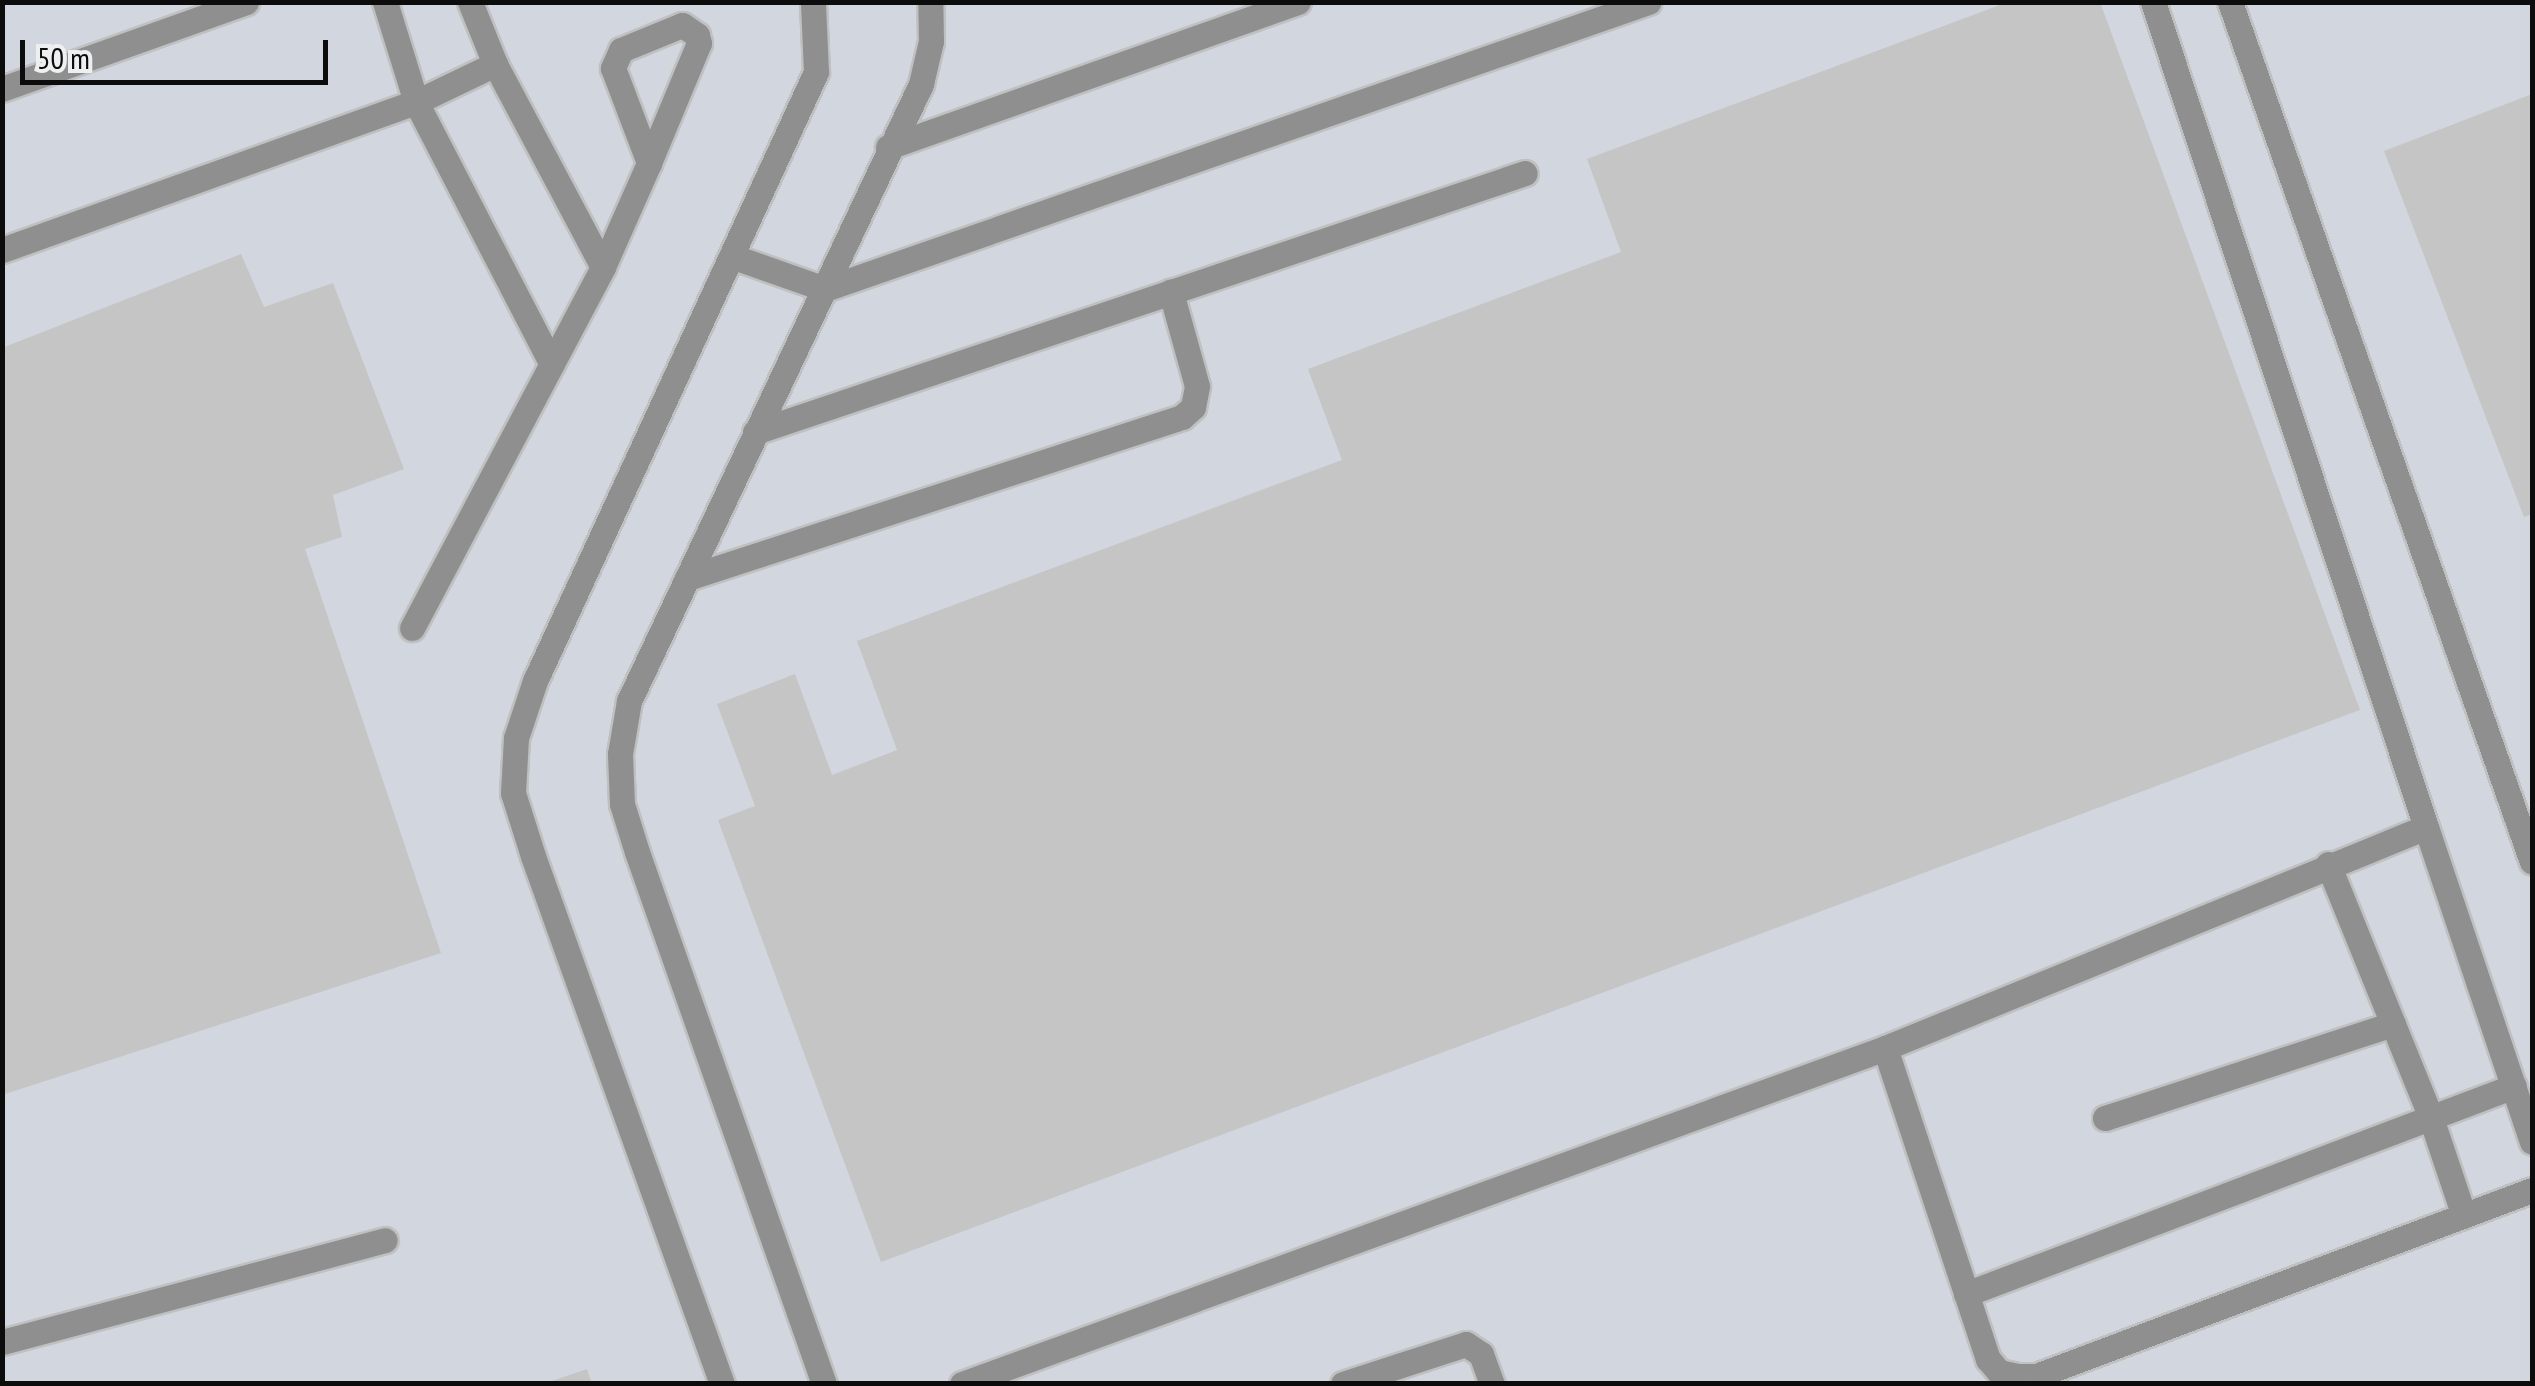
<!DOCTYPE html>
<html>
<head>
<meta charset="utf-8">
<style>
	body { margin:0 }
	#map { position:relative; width:2535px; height:1386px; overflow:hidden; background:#e1e2e3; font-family:"PT Sans Narrow",sans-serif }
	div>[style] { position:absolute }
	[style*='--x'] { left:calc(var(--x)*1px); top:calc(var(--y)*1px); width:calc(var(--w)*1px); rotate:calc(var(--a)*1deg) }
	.built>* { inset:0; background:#d2d6de; transform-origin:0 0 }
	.building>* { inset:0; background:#c5c5c6 }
	.roads { filter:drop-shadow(2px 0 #bfc0c1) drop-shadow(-2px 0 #bfc0c1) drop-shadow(0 2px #bfc0c1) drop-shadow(0 -2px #bfc0c1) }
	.minor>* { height:25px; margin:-12.5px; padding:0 12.5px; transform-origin:12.5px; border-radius:12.5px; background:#908f8f }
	span { translate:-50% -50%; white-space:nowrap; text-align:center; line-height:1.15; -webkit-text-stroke:8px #eeeff0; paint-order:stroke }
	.frame { position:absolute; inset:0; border:5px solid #0c0c0d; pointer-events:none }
	.scale { position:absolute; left:20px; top:40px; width:308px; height:45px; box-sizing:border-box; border:5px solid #0c0c0d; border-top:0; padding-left:12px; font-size:30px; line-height:35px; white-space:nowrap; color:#0c0c0d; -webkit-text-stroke:8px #eeeff0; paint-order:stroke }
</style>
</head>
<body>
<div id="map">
	<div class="built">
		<i style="left:3px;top:3px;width:2529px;height:1380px"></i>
	</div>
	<div class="building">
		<i style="clip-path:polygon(2008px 2px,2100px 2px,2360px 710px,881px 1262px,718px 820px,755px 806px,717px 704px,795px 674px,832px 775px,897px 750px,857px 641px,1342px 460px,1308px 369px,1621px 252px,1587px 159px)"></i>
		<i style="clip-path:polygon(2532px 94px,2532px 514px,2524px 517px,2384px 151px)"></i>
		<i style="clip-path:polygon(241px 254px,264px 307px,333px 283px,404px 469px,333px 495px,342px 537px,305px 549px,441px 953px,2px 1095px,2px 348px)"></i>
		<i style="clip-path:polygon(587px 1369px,592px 1384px,546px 1384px,546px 1383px)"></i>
	</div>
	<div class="roads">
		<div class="minor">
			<i style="--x:385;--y:2;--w:105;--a:72.8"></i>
			<i style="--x:416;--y:102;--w:295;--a:62.6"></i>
			<i style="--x:470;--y:2;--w:67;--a:68"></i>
			<i style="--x:495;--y:64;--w:230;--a:62"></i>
			<i style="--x:2230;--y:2;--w:911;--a:70.65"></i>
			<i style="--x:2;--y:89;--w:259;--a:-19.6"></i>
			<i style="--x:888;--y:147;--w:435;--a:-19.5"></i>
			<i style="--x:2;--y:250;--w:440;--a:-19.7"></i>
			<i style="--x:416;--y:102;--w:88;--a:-25.7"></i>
			<i style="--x:734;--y:257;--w:96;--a:19.4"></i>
			<i style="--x:825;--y:289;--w:872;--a:-19.22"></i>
			<i style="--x:755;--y:432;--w:812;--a:-18.59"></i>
			<i style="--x:687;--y:578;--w:521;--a:-18.02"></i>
			<i style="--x:1182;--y:417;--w:15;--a:-42"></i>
			<i style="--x:1193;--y:407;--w:21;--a:-79"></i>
			<i style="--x:1197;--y:386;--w:98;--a:-105.5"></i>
			<i style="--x:412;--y:628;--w:408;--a:-62.1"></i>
			<i style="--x:603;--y:267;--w:114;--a:-66.1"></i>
			<i style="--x:649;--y:163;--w:130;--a:-67.4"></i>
			<i style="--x:699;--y:43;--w:8;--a:-104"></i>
			<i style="--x:697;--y:35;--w:18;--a:-146"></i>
			<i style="--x:682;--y:25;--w:66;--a:157.7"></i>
			<i style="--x:621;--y:50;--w:20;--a:114"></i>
			<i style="--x:613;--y:68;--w:102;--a:69.2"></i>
			<i style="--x:2426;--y:827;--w:332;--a:71.4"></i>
			<i style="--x:2328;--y:864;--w:274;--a:67.9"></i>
			<i style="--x:2431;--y:1118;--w:103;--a:71.4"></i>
			<i style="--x:1885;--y:1048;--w:328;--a:71.7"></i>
			<i style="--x:1988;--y:1359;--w:17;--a:50"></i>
			<i style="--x:1999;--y:1372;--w:19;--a:12"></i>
			<i style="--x:2018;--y:1376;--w:18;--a:0"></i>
			<i style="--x:2036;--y:1376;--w:530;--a:-20.56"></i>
			<i style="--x:2105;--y:1118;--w:303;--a:-18.1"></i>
			<i style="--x:1966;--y:1294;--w:586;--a:-20.78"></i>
			<i style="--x:2;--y:1342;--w:396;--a:-14.9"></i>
			<i style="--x:722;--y:1384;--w:561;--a:-109.7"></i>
			<i style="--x:533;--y:856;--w:66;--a:-107.6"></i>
			<i style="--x:513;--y:793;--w:55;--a:-86.9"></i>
			<i style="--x:516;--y:738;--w:60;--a:-71.6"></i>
			<i style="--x:535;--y:681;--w:671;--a:-65.23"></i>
			<i style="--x:816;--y:72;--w:70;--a:-92.5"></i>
			<i style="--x:824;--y:1384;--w:564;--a:-109.37"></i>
			<i style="--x:637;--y:852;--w:50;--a:-107.4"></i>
			<i style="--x:622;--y:804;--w:50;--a:-92.3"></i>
			<i style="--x:620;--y:754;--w:54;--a:-80.4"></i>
			<i style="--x:629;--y:701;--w:683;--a:-64.67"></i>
			<i style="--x:921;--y:84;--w:44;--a:-76.9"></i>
			<i style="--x:931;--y:41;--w:39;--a:-91"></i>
			<i style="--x:962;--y:1384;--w:982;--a:-20"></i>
			<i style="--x:1885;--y:1048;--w:584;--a:-22.22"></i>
			<i style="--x:2426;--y:827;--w:869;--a:-108.31"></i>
			<i style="--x:1343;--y:1384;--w:129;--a:-18"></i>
			<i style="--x:1466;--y:1344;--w:18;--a:34"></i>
			<i style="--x:1481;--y:1354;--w:32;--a:70"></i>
		</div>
	</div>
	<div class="frame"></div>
	<div class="scale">50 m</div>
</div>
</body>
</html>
